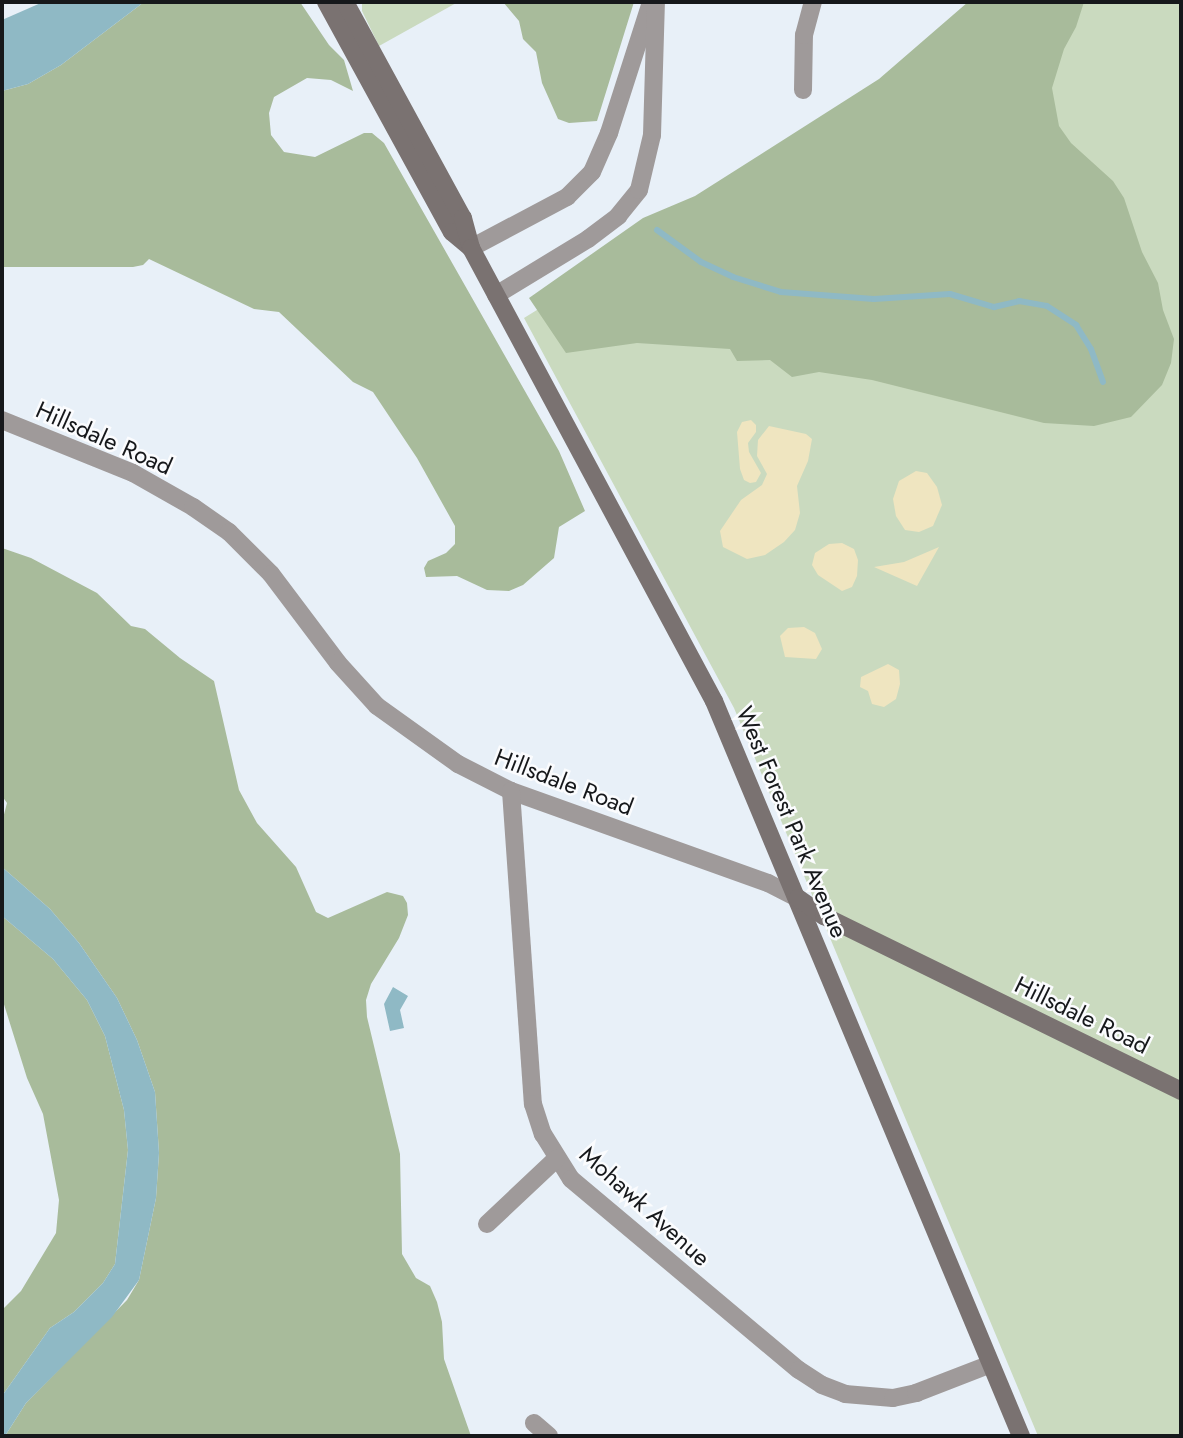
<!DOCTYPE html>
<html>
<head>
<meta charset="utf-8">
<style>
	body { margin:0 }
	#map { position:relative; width:1183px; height:1438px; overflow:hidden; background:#e8f0f8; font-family:Jost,sans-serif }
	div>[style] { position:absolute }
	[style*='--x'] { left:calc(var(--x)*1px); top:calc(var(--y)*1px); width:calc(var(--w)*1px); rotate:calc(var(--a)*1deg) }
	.green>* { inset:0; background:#cadabf }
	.forest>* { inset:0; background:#a8bb9b }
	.sand>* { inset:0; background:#efe5c0 }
	.water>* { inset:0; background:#8fb9c5 }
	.stream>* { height:6px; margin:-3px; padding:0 3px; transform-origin:3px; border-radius:3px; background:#8fb9c5 }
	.street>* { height:18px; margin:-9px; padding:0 9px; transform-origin:9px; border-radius:9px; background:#9f9a9a }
	.secondary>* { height:18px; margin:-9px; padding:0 9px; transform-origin:9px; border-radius:9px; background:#7a7271 }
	span { translate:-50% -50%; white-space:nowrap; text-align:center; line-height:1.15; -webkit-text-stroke:5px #fbfcfe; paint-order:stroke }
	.street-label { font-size:24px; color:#16181b }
	.frame { position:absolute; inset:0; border:4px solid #16181b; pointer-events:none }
</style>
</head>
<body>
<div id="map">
	<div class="green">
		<i style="clip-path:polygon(362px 2px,458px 2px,379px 46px,362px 11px)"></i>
		<i style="clip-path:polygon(985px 2px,1181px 2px,1181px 1436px,1038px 1436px,734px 708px,524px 318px,819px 135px)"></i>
	</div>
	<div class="forest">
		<i style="clip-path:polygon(144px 2px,300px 2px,329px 45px,344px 60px,353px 91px,331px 80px,307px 78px,274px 97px,269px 113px,271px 135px,284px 152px,315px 157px,364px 133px,372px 133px,384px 143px,559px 451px,585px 511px,559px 527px,554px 558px,523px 585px,509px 591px,487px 590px,457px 576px,426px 577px,424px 568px,428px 561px,446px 553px,455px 544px,455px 526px,417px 458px,373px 392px,353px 382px,279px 312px,254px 309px,149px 259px,143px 265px,133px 267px,2px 267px,2px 91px,28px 84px,61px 65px)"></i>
		<i style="clip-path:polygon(503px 2px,634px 2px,597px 121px,569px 123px,558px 119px,542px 83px,536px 52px,523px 39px,519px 21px)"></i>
		<i style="clip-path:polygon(968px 2px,1084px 2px,1076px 27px,1064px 49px,1052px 88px,1059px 126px,1071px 143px,1113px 181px,1124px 198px,1142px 252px,1158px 283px,1163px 310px,1174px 339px,1171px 363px,1162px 385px,1131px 417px,1094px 426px,1044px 423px,872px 380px,819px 372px,792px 377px,770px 360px,737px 361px,730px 349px,637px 343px,566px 353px,529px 298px,643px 218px,695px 196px,879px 79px)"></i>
		<i style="clip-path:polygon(2px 548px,31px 558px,97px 593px,131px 626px,145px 629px,180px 658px,214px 681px,239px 790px,257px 823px,296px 867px,316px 912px,328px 918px,387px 892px,403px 896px,407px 903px,408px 915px,399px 938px,371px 984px,366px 1000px,367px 1017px,400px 1154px,402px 1254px,416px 1278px,430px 1286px,437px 1302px,442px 1322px,444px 1359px,471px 1436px,5px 1436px,26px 1403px,127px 1300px,139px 1280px,156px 1198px,159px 1153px,155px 1092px,137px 1040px,117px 998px,79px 943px,50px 909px,2px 867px,2px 822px,7px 803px,2px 796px)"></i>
		<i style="clip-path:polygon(2px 916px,53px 959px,87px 1000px,105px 1036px,124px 1110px,128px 1150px,115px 1264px,103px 1283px,74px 1312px,50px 1328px,2px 1396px,2px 1310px,21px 1291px,56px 1233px,59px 1200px,43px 1114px,27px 1078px,2px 998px)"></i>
	</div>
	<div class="sand">
		<i style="clip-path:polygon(751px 420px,756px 425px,756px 432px,748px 443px,749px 452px,761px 473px,756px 482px,750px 483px,744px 480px,740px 469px,737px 432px,742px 422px)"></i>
		<i style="clip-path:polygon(769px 426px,806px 434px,812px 439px,808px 461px,797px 486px,800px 513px,795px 530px,784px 542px,765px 555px,747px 559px,723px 547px,720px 531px,741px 500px,762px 485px,767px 474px,757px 456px,758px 440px)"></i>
		<i style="clip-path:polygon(916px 471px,927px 473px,937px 487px,942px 505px,933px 526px,919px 532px,905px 530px,896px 516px,893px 499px,899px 481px)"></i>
		<i style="clip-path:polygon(842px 543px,854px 549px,858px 560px,857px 576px,852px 587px,842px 591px,818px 575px,812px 565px,815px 553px,829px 544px)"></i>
		<i style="clip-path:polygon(939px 547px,917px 586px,874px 567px,904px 562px)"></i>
		<i style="clip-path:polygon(804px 627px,815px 633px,822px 649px,816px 659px,785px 657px,780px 636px,788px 628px)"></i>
		<i style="clip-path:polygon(888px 664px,899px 670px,900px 684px,896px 699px,884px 707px,872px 704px,868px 691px,860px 687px,861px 677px)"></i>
	</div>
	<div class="water">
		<i style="clip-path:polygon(43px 2px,144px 2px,61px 65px,28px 84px,2px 91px,2px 20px)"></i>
		<i style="clip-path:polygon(2px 867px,50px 909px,79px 943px,117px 998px,137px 1040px,155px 1092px,159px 1153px,156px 1198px,139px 1280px,112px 1317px,26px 1403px,5px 1436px,2px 1436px,2px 1396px,50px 1328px,74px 1312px,103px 1283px,115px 1264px,128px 1150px,124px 1110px,105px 1036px,87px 1000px,53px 959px,2px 916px)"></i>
		<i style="clip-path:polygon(393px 987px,408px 996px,400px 1010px,404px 1028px,390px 1031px,384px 1004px)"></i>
	</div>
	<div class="stream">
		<i style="--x:657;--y:230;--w:54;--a:36"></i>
		<i style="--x:701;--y:262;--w:35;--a:25"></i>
		<i style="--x:733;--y:277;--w:50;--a:17.4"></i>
		<i style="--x:781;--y:292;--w:93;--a:4.3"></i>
		<i style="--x:874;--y:299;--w:76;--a:-3.8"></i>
		<i style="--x:950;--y:294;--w:46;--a:16.5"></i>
		<i style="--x:994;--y:307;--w:26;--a:-13"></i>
		<i style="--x:1019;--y:301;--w:28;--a:10"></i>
		<i style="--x:1047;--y:306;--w:35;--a:33"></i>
		<i style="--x:1076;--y:325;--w:28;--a:58"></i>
		<i style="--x:1091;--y:349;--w:35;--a:70"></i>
	</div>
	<div class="street">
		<i style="--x:803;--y:90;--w:55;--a:-89"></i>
		<i style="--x:804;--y:35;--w:34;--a:-75"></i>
		<i style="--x:471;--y:248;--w:109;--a:-28"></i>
		<i style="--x:567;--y:197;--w:35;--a:-45"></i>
		<i style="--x:592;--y:172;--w:43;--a:-66.4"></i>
		<i style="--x:609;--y:133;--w:134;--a:-72.2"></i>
		<i style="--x:496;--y:295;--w:108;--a:-31.3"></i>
		<i style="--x:588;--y:239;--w:38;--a:-37"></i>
		<i style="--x:618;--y:216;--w:33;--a:-51"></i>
		<i style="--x:639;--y:190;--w:57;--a:-76.7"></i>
		<i style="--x:652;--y:135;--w:133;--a:-88.3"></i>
		<i style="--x:2;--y:420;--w:141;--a:22"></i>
		<i style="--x:133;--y:473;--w:69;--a:29.5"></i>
		<i style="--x:193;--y:507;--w:44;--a:34.8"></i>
		<i style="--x:229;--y:532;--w:59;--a:45"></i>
		<i style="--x:271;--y:574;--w:111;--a:53"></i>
		<i style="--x:338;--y:663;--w:58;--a:47.8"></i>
		<i style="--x:377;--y:706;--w:100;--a:35.6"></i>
		<i style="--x:458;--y:764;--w:59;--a:27"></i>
		<i style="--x:511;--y:791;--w:273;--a:19.7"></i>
		<i style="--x:768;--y:883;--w:34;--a:27"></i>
		<i style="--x:511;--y:791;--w:314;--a:86"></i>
		<i style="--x:533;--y:1104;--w:32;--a:72"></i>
		<i style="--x:543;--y:1134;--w:53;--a:58.1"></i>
		<i style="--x:571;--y:1179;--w:297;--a:40"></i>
		<i style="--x:799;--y:1370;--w:27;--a:33"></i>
		<i style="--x:822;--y:1385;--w:25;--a:21"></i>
		<i style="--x:845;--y:1394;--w:48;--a:4.8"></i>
		<i style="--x:893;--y:1398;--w:24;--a:-12"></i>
		<i style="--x:916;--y:1393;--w:80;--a:-21.1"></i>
		<i style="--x:487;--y:1224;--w:95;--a:-43.3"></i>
		<i style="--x:534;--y:1423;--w:20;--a:41"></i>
	</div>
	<div class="secondary">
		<i style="--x:326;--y:2;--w:262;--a:61.3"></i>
		<i style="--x:452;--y:232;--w:25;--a:40"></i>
		<i style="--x:345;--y:2;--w:246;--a:61.4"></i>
		<i style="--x:463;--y:218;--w:31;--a:75"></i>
		<i style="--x:471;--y:248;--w:514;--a:61.79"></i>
		<i style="--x:714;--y:701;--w:797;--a:67.33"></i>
		<i style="--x:798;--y:898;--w:32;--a:35"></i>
		<i style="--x:824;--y:916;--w:398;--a:26.1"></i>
	</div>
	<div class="street-label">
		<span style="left:104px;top:438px;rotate:24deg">Hillsdale Road</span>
		<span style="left:564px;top:782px;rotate:21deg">Hillsdale Road</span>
		<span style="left:792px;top:822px;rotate:67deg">West Forest Park Avenue</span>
		<span style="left:1082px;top:1015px;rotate:26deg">Hillsdale Road</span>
		<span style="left:645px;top:1206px;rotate:42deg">Mohawk Avenue</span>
	</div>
	<div class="frame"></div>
</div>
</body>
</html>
